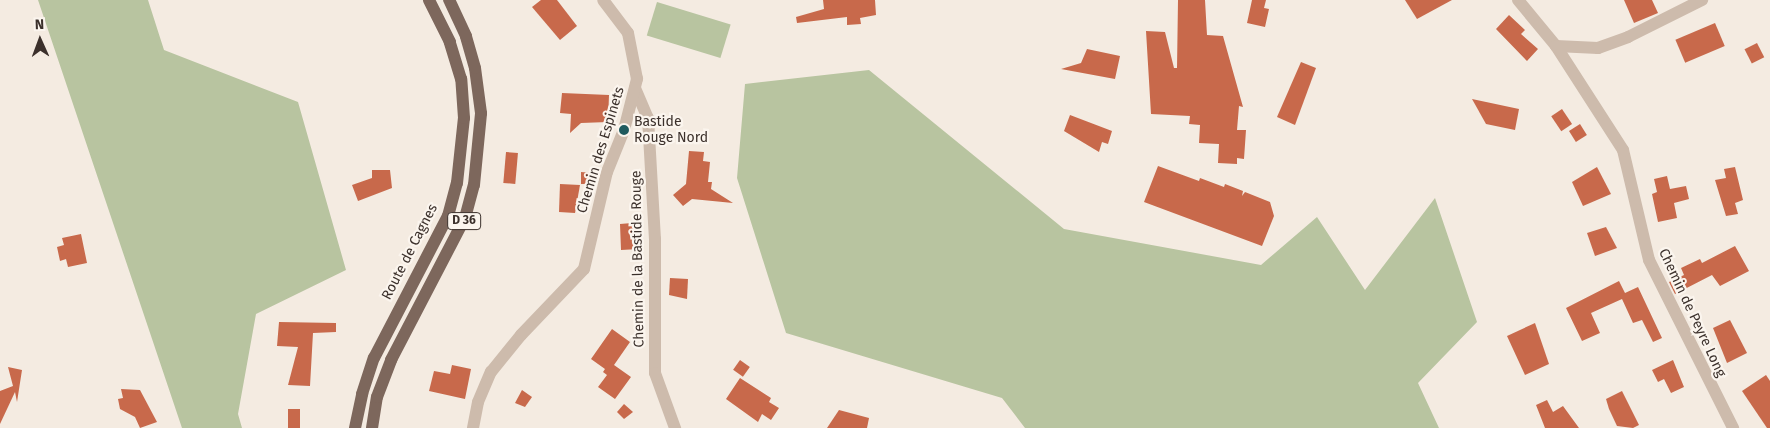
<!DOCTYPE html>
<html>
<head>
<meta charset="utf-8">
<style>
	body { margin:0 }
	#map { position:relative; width:1770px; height:428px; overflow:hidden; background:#f4ebe1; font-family:"Fira Sans",sans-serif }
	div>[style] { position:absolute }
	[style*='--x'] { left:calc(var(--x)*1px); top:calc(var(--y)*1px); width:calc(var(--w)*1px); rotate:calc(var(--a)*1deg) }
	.green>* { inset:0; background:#b8c4a0; transform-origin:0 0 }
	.building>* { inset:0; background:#c8694b; transform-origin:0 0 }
	.minor>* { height:12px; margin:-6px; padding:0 6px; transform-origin:6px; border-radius:6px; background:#cdbbac }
	.tertiary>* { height:12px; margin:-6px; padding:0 6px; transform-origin:6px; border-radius:6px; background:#cdbbac }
	.primary>* { height:12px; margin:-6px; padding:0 6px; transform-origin:6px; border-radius:6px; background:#7d675c }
	.dots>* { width:14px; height:14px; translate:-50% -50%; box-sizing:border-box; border:2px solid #fbf5ee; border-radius:50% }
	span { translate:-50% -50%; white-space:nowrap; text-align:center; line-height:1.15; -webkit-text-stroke:4.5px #fbf5ee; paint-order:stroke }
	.shield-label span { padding:1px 4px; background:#fbf5ee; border:1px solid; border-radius:4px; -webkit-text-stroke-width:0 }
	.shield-label { font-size:12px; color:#3b302b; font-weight:700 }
	.poi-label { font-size:14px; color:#3b302b }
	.left { translate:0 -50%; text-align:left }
	.street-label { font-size:14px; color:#3b302b }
	.north { position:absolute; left:15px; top:15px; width:50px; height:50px; -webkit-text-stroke:4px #fbf5ee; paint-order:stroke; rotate:358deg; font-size:14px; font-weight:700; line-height:20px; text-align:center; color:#3b302b }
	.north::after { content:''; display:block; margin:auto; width:18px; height:22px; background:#3b302b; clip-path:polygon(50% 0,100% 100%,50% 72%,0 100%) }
</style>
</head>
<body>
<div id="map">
	<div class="green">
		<i style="clip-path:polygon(38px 0,148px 0,164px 50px,298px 102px,346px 270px,256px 314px,238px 414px,242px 428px,182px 428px)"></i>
		<i style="left:657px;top:2px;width:77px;height:35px;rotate:17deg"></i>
		<i style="clip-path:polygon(869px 70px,1064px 229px,1261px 265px,1317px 217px,1365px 290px,1435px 198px,1477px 322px,1418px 383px,1439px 428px,1025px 428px,1002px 398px,786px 333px,737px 178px,745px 84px)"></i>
	</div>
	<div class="building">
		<i style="clip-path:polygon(541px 0,557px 0,577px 26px,560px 40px,532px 7px)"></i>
		<i style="clip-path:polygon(823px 0,875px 0,876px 15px,860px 18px,861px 24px,847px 25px,847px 17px,797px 23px,796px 17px,824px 9px)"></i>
		<i style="clip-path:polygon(1178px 0,1205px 0,1207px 35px,1223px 36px,1243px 107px,1239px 106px,1237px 130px,1246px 130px,1244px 159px,1237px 158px,1237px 164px,1218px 163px,1219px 144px,1199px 143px,1200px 125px,1189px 124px,1190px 116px,1151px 114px,1146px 31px,1165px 32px,1174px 68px,1177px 68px)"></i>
		<i style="clip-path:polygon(1252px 0,1266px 0,1264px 8px,1269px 9px,1265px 27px,1247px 23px)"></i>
		<i style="clip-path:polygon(1405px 0,1452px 0,1417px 19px)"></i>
		<i style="clip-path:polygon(1624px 0,1652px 0,1658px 13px,1634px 23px)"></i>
		<i style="clip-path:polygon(1509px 15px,1525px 30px,1521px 34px,1538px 49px,1527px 61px,1496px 29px)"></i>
		<i style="left:1715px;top:23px;width:25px;height:43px;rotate:67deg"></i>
		<i style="left:1757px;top:43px;width:16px;height:14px;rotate:63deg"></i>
		<i style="clip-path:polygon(1087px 49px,1120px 56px,1115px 79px,1061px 69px,1081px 63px)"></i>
		<i style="clip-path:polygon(1301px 62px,1316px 68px,1295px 125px,1277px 117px)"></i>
		<i style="clip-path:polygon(562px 93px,609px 95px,608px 122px,581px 123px,570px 133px,571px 114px,560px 113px)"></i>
		<i style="clip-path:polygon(1472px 99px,1519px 109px,1515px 130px,1486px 124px)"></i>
		<i style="left:1562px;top:109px;width:18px;height:13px;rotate:56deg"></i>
		<i style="clip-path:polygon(1070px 115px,1112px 131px,1108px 144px,1102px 142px,1099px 152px,1064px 131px)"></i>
		<i style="left:1580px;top:124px;width:13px;height:13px;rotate:58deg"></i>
		<i style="clip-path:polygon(689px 151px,704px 152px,703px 161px,710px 162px,708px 182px,712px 182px,711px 189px,733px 203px,692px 199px,683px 206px,673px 195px,686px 184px)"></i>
		<i style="left:506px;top:152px;width:12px;height:31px;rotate:5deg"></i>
		<i style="clip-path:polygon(1158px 166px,1199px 181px,1200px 178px,1224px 187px,1225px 184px,1243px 191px,1242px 196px,1245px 192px,1270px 202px,1274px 216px,1262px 246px,1144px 202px)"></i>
		<i style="clip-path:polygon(1597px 167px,1611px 194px,1583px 206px,1572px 182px)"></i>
		<i style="clip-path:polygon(1735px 167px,1743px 200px,1735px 203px,1738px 214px,1726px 216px,1715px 180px,1726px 178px,1724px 169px)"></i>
		<i style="clip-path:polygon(372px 170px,390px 170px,392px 188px,358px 201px,352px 185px,372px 178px)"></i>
		<i style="clip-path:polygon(581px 172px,593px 173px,592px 184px,581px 184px)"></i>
		<i style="clip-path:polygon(1667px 176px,1670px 189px,1686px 186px,1689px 199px,1674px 203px,1677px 218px,1658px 222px,1652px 194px,1657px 192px,1654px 179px)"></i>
		<i style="clip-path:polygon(560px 184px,580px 185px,575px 213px,559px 212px)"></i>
		<i style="clip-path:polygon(632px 223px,633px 232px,638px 231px,639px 249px,621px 250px,620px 224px)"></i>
		<i style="clip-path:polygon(1606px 227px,1617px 248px,1595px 256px,1587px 233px)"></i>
		<i style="clip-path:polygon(81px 234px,87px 263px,68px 267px,66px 259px,60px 261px,57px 247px,64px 245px,62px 238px)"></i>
		<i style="clip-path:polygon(1735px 246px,1749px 271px,1720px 286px,1712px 275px,1675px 294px,1669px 282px,1684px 275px,1681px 268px,1700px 259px,1702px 263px)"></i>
		<i style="clip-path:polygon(670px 278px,688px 279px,687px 299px,669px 295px)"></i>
		<i style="clip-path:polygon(1619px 281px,1625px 293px,1638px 287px,1662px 338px,1653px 342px,1642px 320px,1633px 323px,1622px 299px,1591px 313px,1600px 333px,1582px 341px,1566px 308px)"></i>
		<i style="clip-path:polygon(1730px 320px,1747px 353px,1727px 363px,1713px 328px)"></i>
		<i style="clip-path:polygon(279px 322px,336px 323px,336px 332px,313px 333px,310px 386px,288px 385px,298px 347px,277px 346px)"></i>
		<i style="clip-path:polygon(1535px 323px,1549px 364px,1525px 375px,1507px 336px)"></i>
		<i style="clip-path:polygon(612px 329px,630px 342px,614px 365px,631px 377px,615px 399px,598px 387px,607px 375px,603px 372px,605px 369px,591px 359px)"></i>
		<i style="left:740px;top:360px;width:12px;height:12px;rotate:35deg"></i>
		<i style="clip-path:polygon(1673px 360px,1684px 387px,1671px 393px,1664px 379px,1658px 382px,1652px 370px)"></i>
		<i style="clip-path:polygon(452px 365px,471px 369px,465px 399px,429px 391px,434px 371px,450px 374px)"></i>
		<i style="clip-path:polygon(8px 367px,22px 370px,17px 402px,15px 392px,0 424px,0 391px,13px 386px)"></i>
		<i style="clip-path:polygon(1766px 375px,1770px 381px,1770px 428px,1767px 428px,1742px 391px)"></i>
		<i style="clip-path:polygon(740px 378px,771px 398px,769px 402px,779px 408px,771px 420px,762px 414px,758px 422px,726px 399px)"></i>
		<i style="clip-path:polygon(121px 389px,140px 390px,157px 422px,140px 428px,135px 417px,120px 409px,118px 399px,123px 398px)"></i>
		<i style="clip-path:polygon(522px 390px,532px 397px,525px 407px,515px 403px)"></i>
		<i style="clip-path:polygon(1622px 391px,1639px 425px,1633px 428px,1617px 426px,1609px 409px,1606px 399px)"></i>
		<i style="clip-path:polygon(1547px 400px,1553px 412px,1563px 406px,1579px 428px,1545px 428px,1536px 405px)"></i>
		<i style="clip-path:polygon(624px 404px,633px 412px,624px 419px,617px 412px)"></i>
		<i style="left:288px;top:409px;width:12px;height:19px"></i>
		<i style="clip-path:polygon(839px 410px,869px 418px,867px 428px,827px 428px)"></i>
	</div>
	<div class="minor">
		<i style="--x:1556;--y:46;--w:42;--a:2.7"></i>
		<i style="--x:1598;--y:48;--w:32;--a:-20"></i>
		<i style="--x:1628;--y:37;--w:83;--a:-26.6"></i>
		<i style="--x:635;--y:88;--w:33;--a:67"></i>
		<i style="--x:648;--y:118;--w:121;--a:86.7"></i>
		<i style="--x:655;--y:239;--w:134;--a:90"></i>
		<i style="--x:655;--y:373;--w:59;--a:70"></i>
	</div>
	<div class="tertiary">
		<i style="--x:1518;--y:0;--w:60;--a:50.4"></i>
		<i style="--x:1556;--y:46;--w:124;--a:57.2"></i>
		<i style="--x:1623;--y:150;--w:113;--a:76.7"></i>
		<i style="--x:1649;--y:260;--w:188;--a:63.4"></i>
		<i style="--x:473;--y:428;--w:26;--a:-79"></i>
		<i style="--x:478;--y:402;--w:33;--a:-67"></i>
		<i style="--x:491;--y:372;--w:48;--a:-51"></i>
		<i style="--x:521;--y:335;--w:91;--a:-46.3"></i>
		<i style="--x:584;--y:269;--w:100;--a:-76.7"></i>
		<i style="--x:607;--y:172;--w:45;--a:-68"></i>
		<i style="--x:624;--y:130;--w:53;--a:-75.7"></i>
		<i style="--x:637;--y:79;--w:47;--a:-101.1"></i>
		<i style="--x:628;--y:33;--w:41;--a:-127.1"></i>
	</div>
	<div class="primary">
		<i style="--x:355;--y:428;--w:35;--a:-78"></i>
		<i style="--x:362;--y:394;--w:38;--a:-72"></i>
		<i style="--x:374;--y:358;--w:160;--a:-62.5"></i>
		<i style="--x:448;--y:216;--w:34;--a:-75"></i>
		<i style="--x:457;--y:183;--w:65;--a:-83.9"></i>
		<i style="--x:464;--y:118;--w:39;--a:-94"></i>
		<i style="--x:461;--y:79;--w:39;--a:-107"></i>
		<i style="--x:450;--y:42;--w:47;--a:-116.6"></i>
		<i style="--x:372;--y:428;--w:31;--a:-81"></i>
		<i style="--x:377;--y:397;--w:40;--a:-69"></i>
		<i style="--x:391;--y:360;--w:160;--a:-62.5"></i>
		<i style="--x:465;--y:218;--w:34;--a:-75"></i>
		<i style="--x:474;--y:185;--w:72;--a:-84.4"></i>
		<i style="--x:481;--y:113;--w:45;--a:-97.6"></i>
		<i style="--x:475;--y:68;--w:33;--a:-106"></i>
		<i style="--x:466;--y:36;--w:40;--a:-115"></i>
	</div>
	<div class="dots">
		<i style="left:624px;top:130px;background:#1f5a5e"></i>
	</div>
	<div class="shield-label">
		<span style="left:464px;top:221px">D 36</span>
	</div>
	<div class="poi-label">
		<span class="left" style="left:634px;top:130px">Bastide<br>Rouge Nord</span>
	</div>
	<div class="street-label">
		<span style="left:601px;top:150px;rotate:-73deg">Chemin des Espinets</span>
		<span style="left:410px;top:252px;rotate:-63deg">Route de Cagnes</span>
		<span style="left:638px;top:259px;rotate:-91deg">Chemin de la Bastide Rouge</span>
		<span style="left:1692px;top:313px;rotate:65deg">Chemin de Peyre Long</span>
	</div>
	<div class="north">N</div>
</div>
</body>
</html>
